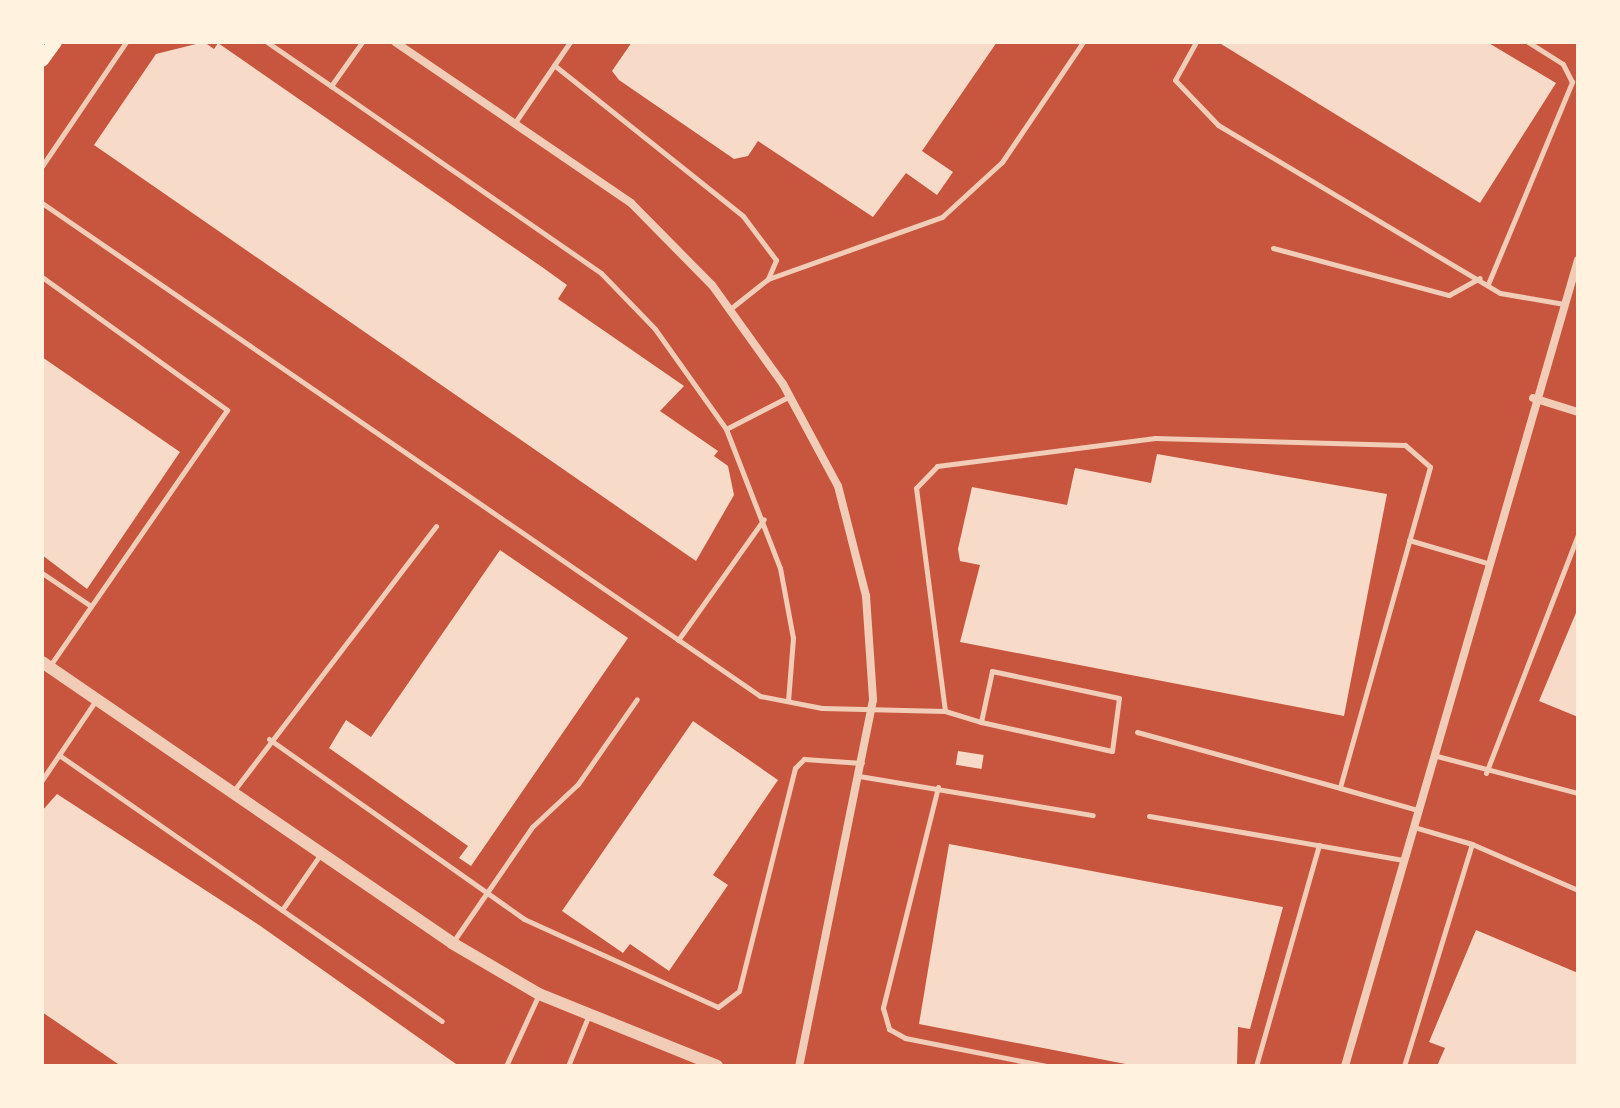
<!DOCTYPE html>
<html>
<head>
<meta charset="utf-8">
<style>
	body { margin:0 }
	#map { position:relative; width:1620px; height:1108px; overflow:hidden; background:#c8553d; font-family:"Archivo Narrow",sans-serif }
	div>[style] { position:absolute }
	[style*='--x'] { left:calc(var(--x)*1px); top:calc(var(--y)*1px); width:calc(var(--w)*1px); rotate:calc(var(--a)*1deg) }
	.building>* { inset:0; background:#f7dbc8; transform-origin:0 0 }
	.service>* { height:5px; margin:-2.5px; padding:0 2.5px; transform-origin:2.5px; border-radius:2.5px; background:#f1ccb7 }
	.minor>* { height:8px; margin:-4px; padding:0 4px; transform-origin:4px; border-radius:4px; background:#f1ccb7 }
	.tertiary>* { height:12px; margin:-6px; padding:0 6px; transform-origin:6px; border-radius:6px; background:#f1ccb7 }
	.primary>* { height:14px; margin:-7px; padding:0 7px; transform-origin:7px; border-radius:7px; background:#fff3e0 }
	span { translate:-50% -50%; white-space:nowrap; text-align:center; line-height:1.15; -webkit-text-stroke:6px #fff3e0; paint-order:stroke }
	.frame { position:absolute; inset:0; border:44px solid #fff3e0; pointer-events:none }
</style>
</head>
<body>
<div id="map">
	<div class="building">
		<i style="clip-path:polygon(204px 42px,214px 49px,218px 43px,542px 267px,567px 285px,558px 299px,684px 386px,660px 411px,718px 451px,714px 456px,728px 466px,734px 495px,696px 561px,94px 145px,156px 54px)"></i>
		<i style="clip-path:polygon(632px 42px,997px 42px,922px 151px,953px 172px,937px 195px,906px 173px,873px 217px,758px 141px,748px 156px,734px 159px,619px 80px,612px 71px)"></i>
		<i style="clip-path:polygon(1487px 42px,1556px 83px,1480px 203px,1221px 44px)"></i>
		<i style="clip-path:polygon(42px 357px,180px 452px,87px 589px,42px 555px)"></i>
		<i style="clip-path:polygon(1157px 454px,1387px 494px,1344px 716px,960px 642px,980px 565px,960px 561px,958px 549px,972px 487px,1067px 505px,1075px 468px,1151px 483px)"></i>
		<i style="clip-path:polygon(500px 550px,628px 638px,471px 866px,459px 858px,468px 846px,329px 748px,346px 720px,371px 737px)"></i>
		<i style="clip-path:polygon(1578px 608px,1578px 717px,1539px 701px)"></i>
		<i style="clip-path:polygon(693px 721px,778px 780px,713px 875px,728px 885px,669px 971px,630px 944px,623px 953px,562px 911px)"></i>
		<i style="left:958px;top:751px;width:26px;height:14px;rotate:9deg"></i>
		<i style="clip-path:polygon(57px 794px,259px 925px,456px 1064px,121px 1066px,42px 1012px,42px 811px)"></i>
		<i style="clip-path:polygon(949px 844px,1283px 907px,1250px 1029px,1238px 1027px,1237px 1066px,1136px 1066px,919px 1024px)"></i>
		<i style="clip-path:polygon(1476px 930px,1578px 973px,1578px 1066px,1437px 1066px,1445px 1048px,1429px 1042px)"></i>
	</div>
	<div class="service">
		<i style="--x:267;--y:42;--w:78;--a:34.5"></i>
		<i style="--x:331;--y:86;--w:54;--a:-54.8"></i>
		<i style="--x:1196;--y:42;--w:43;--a:118.9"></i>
		<i style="--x:1175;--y:80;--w:62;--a:46.3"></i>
		<i style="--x:1218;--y:125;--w:328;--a:30.8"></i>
		<i style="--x:1500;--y:293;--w:65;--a:9.8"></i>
		<i style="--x:554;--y:65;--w:242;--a:38.6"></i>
		<i style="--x:743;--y:216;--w:55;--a:53.1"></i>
		<i style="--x:776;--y:260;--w:21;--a:113"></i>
		<i style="--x:331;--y:86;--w:328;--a:34.7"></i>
		<i style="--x:601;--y:273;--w:78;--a:46"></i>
		<i style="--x:655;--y:329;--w:123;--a:54.6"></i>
		<i style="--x:726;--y:429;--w:72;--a:-27.3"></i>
		<i style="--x:514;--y:124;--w:99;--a:-55.7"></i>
		<i style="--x:42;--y:166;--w:150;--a:-55.9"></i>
		<i style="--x:42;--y:203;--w:871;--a:34.47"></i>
		<i style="--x:760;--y:696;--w:63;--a:11"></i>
		<i style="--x:822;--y:708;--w:123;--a:1.4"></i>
		<i style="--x:945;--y:711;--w:225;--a:-97.4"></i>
		<i style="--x:916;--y:488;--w:30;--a:-46"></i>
		<i style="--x:937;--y:466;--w:220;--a:-7.3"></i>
		<i style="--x:1155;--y:438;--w:250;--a:1.6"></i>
		<i style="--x:1405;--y:445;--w:33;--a:41"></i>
		<i style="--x:1430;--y:467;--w:333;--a:105.7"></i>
		<i style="--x:1340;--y:788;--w:81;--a:15.8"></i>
		<i style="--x:1273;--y:248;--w:182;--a:15"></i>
		<i style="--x:1449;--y:295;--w:35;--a:-29"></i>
		<i style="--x:42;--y:277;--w:228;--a:35.7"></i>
		<i style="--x:227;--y:410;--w:311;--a:124.7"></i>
		<i style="--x:1488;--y:284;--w:219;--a:-67.4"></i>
		<i style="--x:1572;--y:82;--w:20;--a:-117"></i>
		<i style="--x:1563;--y:64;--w:41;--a:-147.8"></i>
		<i style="--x:730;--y:309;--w:48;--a:-38.3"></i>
		<i style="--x:768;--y:279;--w:185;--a:-19.6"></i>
		<i style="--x:942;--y:217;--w:81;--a:-42.5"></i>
		<i style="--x:1002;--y:162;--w:145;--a:-56"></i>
		<i style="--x:726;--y:429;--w:149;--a:68.8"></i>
		<i style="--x:780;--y:568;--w:71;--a:79.5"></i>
		<i style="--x:793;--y:638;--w:63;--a:94.5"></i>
		<i style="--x:1409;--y:540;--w:81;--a:16.4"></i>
		<i style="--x:42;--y:573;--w:59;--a:34"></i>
		<i style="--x:678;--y:640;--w:148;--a:-54.6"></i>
		<i style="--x:945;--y:711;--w:38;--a:17"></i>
		<i style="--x:981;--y:722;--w:134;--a:12.5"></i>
		<i style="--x:1112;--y:751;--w:53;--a:-82.5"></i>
		<i style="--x:1119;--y:698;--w:130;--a:-168"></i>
		<i style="--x:992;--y:671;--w:52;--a:102.2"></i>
		<i style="--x:1137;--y:732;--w:211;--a:15.4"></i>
		<i style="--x:269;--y:739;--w:312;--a:35.2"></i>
		<i style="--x:524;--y:919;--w:213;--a:24.4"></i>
		<i style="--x:718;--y:1007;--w:26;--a:-37"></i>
		<i style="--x:739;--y:991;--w:230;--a:-75.9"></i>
		<i style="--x:795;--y:768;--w:13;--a:-45"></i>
		<i style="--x:804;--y:759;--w:58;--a:3.9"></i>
		<i style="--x:59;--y:755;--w:466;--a:34.8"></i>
		<i style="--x:1433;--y:755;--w:150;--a:14.7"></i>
		<i style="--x:1486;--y:773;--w:255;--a:-68.9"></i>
		<i style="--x:859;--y:776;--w:237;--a:9.5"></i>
		<i style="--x:42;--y:780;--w:97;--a:-56"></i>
		<i style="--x:938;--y:787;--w:228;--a:104"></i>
		<i style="--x:883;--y:1008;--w:22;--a:74"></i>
		<i style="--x:889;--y:1029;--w:18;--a:29"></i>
		<i style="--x:905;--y:1038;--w:144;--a:11.2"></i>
		<i style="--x:232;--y:793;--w:336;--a:-52.6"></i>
		<i style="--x:1149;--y:816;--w:258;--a:9.8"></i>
		<i style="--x:1472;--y:844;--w:116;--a:23.5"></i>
		<i style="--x:282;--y:910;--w:67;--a:-55.4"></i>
		<i style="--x:453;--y:942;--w:140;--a:-55.5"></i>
		<i style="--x:532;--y:827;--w:63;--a:-43.1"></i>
		<i style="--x:578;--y:784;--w:103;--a:-55.2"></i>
		<i style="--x:506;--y:1066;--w:79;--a:-65.4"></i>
		<i style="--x:568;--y:1066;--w:53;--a:-67.8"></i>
		<i style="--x:1256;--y:1066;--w:230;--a:-74.1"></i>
		<i style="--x:1404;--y:1066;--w:232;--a:-73"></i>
		<i style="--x:1472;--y:844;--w:60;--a:-163.7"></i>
	</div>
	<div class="minor">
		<i style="--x:395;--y:42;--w:286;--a:34.3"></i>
		<i style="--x:631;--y:203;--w:115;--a:45.4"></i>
		<i style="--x:712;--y:285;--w:122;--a:54.4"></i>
		<i style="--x:783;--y:384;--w:116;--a:61.7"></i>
		<i style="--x:838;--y:486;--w:114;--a:75.7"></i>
		<i style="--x:866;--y:596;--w:104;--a:86.1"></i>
		<i style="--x:873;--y:700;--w:373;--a:101.4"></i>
		<i style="--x:1533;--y:398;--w:47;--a:17.3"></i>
		<i style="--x:1345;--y:1066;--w:839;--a:-73.88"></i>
	</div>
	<div class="tertiary">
		<i style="--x:42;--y:662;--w:497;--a:34.4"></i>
		<i style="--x:452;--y:943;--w:101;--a:30.4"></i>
		<i style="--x:539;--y:994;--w:192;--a:22"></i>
	</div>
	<div class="primary">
		<i style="--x:42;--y:60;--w:22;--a:-54"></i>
	</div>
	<div class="frame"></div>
</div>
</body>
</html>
